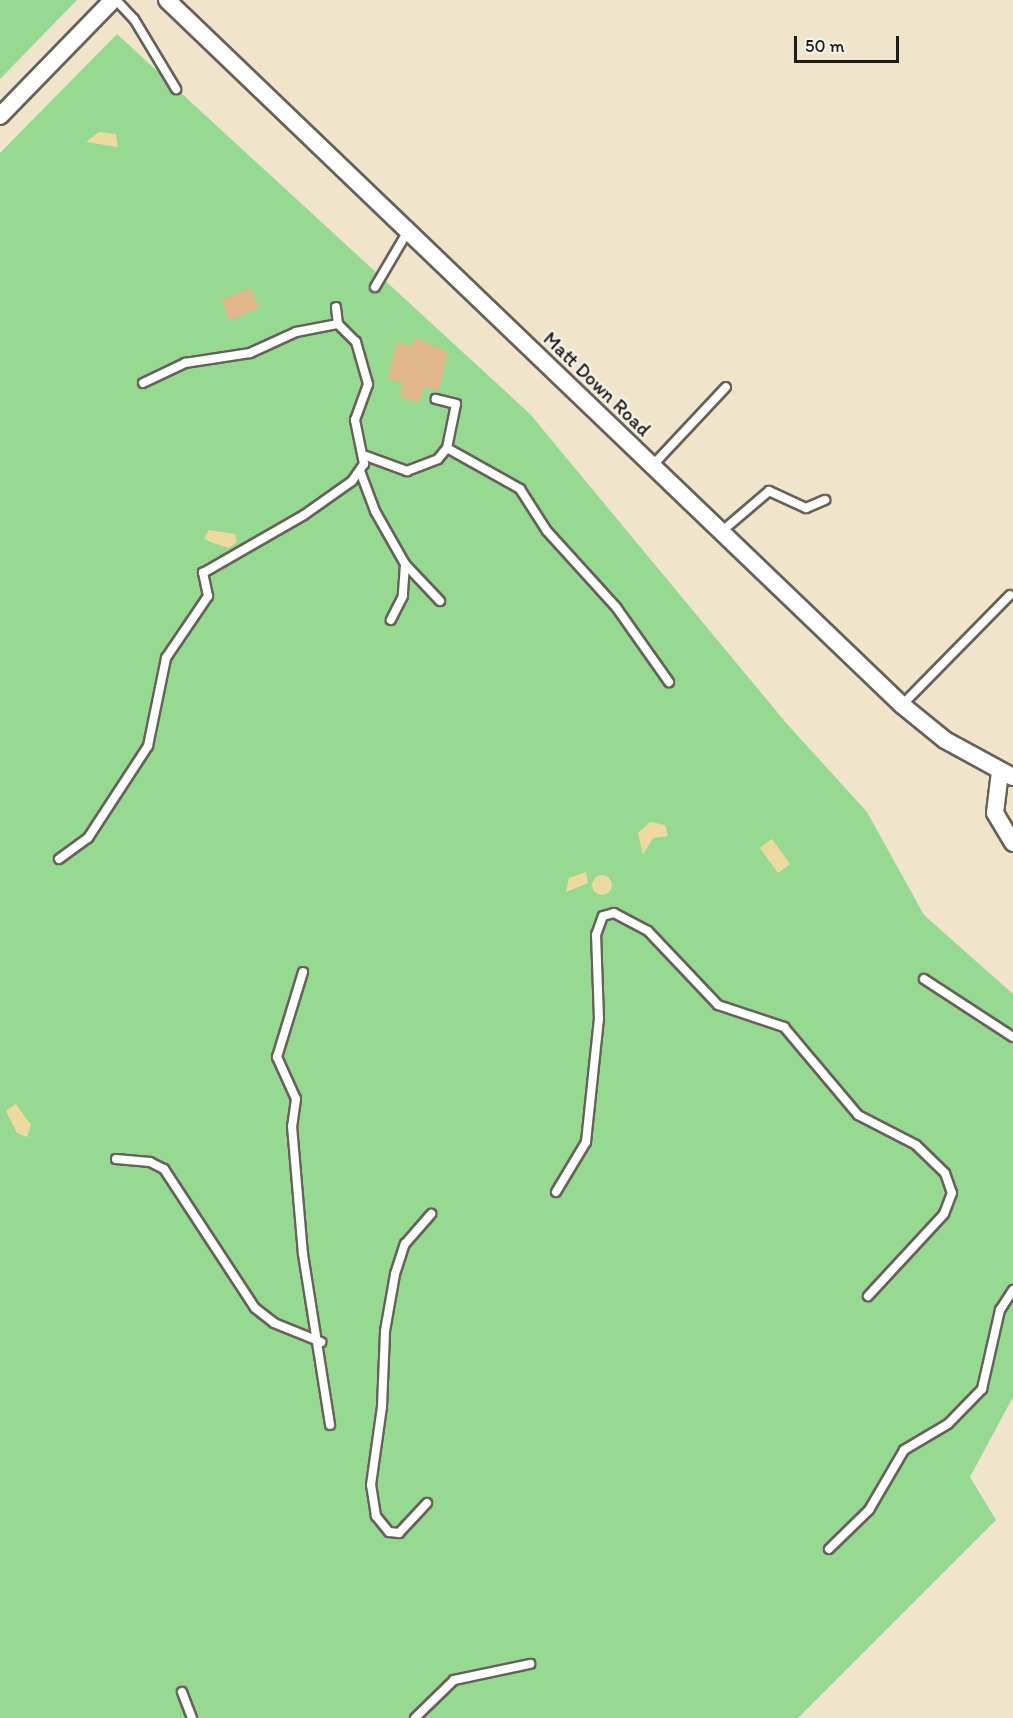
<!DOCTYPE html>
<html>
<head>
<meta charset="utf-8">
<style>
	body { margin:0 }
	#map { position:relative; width:1013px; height:1718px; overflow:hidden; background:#f0e5cb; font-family:Itim,sans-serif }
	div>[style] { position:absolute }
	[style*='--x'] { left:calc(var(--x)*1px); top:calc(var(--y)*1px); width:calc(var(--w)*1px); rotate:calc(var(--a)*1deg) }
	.green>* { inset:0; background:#96d991 }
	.sand>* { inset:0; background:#eeda9e; transform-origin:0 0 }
	.round { border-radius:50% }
	.building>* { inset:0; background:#e1b68a; transform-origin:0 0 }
	.roads { filter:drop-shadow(2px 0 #666259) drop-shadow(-2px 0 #666259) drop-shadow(0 2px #666259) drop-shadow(0 -2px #666259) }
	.service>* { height:8px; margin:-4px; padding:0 4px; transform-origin:4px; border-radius:4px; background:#fff }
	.minor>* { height:16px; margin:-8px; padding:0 8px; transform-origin:8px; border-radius:8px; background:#fff }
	span { translate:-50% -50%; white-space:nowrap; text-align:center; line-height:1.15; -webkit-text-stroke:4.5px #f7f3e8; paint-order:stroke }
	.street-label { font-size:20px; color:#1c1c1c }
	.scale { position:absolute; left:794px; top:36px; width:105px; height:27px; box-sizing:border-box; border:3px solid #1c1c1c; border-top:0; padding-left:8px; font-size:18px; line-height:21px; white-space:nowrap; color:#1c1c1c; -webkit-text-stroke:4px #f7f3e8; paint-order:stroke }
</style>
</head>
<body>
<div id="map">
	<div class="green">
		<i style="clip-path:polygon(0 0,77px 0,0 79px)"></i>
		<i style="clip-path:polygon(117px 34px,530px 414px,787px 724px,867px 812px,924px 915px,1013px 994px,1013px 1397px,970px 1477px,996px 1520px,798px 1718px,0 1718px,0 153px)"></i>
	</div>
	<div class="sand">
		<i style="clip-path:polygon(99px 132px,116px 134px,118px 147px,86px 142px)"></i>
		<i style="clip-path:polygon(209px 530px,235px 534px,237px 542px,229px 548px,210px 542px,204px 538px)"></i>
		<i style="clip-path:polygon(650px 822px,665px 825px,668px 836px,653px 838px,643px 855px,638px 833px)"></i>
		<i style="left:772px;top:839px;width:31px;height:15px;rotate:54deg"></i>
		<i style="clip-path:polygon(586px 872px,588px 883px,566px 892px,569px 878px)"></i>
		<i class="round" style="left:592px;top:875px;width:20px;height:20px"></i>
		<i style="clip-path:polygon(16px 1104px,31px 1125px,27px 1137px,17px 1133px,6px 1111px)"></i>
	</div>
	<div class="building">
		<i style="left:251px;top:288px;width:22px;height:32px;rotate:68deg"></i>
		<i style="clip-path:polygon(415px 338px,448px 352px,439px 391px,424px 387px,420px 402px,400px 398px,403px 383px,388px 379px,397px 342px,413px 346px)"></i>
	</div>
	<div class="roads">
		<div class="service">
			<i style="--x:116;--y:0;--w:26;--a:47"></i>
			<i style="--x:134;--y:19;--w:82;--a:59"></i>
			<i style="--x:375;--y:287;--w:65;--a:-59.5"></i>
			<i style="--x:143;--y:383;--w:47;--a:-25.5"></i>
			<i style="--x:185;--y:363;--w:66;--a:-8.7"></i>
			<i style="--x:250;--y:353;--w:51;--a:-24.5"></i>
			<i style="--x:296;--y:332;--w:43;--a:-10.8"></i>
			<i style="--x:447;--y:448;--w:84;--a:29.3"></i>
			<i style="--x:520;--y:489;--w:50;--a:57.3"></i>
			<i style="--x:547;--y:531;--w:103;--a:47.8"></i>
			<i style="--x:616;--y:607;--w:92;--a:54.8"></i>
			<i style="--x:366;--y:456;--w:44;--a:20.1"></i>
			<i style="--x:407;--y:471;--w:33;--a:-21"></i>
			<i style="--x:438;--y:459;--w:14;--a:-51"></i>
			<i style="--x:447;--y:448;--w:45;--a:-78.4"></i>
			<i style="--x:456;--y:404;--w:21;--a:-166"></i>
			<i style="--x:652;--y:466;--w:108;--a:-46.9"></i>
			<i style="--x:360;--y:471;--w:43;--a:69.4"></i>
			<i style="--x:375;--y:511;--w:61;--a:60.5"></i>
			<i style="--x:405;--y:564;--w:32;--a:94"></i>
			<i style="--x:403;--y:596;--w:27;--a:117"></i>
			<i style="--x:721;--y:532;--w:63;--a:-40.5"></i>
			<i style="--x:769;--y:491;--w:41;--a:24.7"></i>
			<i style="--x:806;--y:508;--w:21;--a:-23"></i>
			<i style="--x:405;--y:564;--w:51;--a:46.6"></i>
			<i style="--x:902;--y:705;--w:154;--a:-45.5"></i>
			<i style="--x:59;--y:859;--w:36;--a:-36"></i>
			<i style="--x:88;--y:838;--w:110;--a:-56.9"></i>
			<i style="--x:148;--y:746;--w:90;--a:-78.4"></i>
			<i style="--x:166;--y:658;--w:75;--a:-55.9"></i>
			<i style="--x:208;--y:596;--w:24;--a:-102"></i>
			<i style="--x:203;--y:573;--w:116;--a:-29.9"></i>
			<i style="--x:304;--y:515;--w:59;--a:-35.3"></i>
			<i style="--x:352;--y:481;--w:21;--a:-55"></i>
			<i style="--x:364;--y:464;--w:45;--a:-101.6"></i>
			<i style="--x:355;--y:420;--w:38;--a:-70"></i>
			<i style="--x:368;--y:384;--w:44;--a:-105.9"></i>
			<i style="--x:356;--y:342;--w:25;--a:-135"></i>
			<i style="--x:338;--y:324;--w:17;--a:-97"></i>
			<i style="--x:303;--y:972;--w:89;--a:107"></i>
			<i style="--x:277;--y:1057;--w:46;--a:65.7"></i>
			<i style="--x:296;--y:1099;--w:27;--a:98"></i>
			<i style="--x:292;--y:1126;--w:128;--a:85.1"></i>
			<i style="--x:303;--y:1254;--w:173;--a:81"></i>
			<i style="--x:924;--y:979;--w:106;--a:33.1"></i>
			<i style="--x:116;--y:1159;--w:34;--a:5"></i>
			<i style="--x:150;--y:1162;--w:16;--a:27"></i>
			<i style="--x:164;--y:1169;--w:166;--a:56.8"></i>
			<i style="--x:255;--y:1308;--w:24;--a:38"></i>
			<i style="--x:274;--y:1323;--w:51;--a:22"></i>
			<i style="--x:556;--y:1192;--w:58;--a:-59"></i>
			<i style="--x:586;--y:1142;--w:124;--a:-84"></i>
			<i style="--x:599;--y:1019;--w:84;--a:-92"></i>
			<i style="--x:596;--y:935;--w:20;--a:-70"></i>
			<i style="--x:603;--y:916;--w:11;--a:-15"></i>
			<i style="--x:614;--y:913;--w:38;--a:28"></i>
			<i style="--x:648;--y:931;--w:102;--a:46.6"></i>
			<i style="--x:718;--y:1005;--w:70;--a:18.4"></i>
			<i style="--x:784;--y:1027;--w:115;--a:49.9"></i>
			<i style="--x:858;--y:1115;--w:65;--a:27.3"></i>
			<i style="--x:916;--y:1145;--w:40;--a:44"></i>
			<i style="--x:945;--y:1173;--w:21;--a:71"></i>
			<i style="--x:952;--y:1193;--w:22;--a:111"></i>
			<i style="--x:944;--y:1214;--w:112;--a:132.8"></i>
			<i style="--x:427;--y:1503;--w:41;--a:133"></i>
			<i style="--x:399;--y:1533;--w:10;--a:-174"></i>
			<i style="--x:389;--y:1532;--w:21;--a:-129"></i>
			<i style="--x:376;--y:1516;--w:31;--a:-99"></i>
			<i style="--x:371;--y:1485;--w:79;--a:-82"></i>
			<i style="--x:382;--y:1407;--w:76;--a:-87.7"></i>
			<i style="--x:385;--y:1331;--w:58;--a:-80"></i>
			<i style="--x:395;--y:1274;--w:32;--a:-72"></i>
			<i style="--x:405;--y:1244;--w:40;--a:-49"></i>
			<i style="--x:829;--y:1549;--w:56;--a:-44.3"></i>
			<i style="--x:869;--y:1510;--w:69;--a:-59.7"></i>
			<i style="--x:904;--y:1450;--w:51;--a:-30.6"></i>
			<i style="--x:948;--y:1424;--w:49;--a:-45.8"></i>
			<i style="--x:982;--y:1389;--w:81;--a:-77.2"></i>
			<i style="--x:1000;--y:1310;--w:24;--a:-57"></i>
			<i style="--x:182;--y:1692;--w:28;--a:69"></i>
			<i style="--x:415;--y:1718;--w:54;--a:-44.3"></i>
			<i style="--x:454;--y:1680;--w:78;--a:-11.9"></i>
		</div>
		<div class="minor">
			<i style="--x:167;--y:0;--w:1018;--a:43.81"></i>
			<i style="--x:902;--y:705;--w:55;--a:39.1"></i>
			<i style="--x:945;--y:740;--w:77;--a:28.6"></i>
			<i style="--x:0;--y:116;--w:162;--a:-45.8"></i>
			<i style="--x:1000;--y:772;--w:41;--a:97"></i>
			<i style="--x:995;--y:813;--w:35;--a:59"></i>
		</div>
	</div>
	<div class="street-label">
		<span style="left:597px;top:384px;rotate:44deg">Matt Down Road</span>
	</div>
	<div class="scale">50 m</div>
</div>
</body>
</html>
